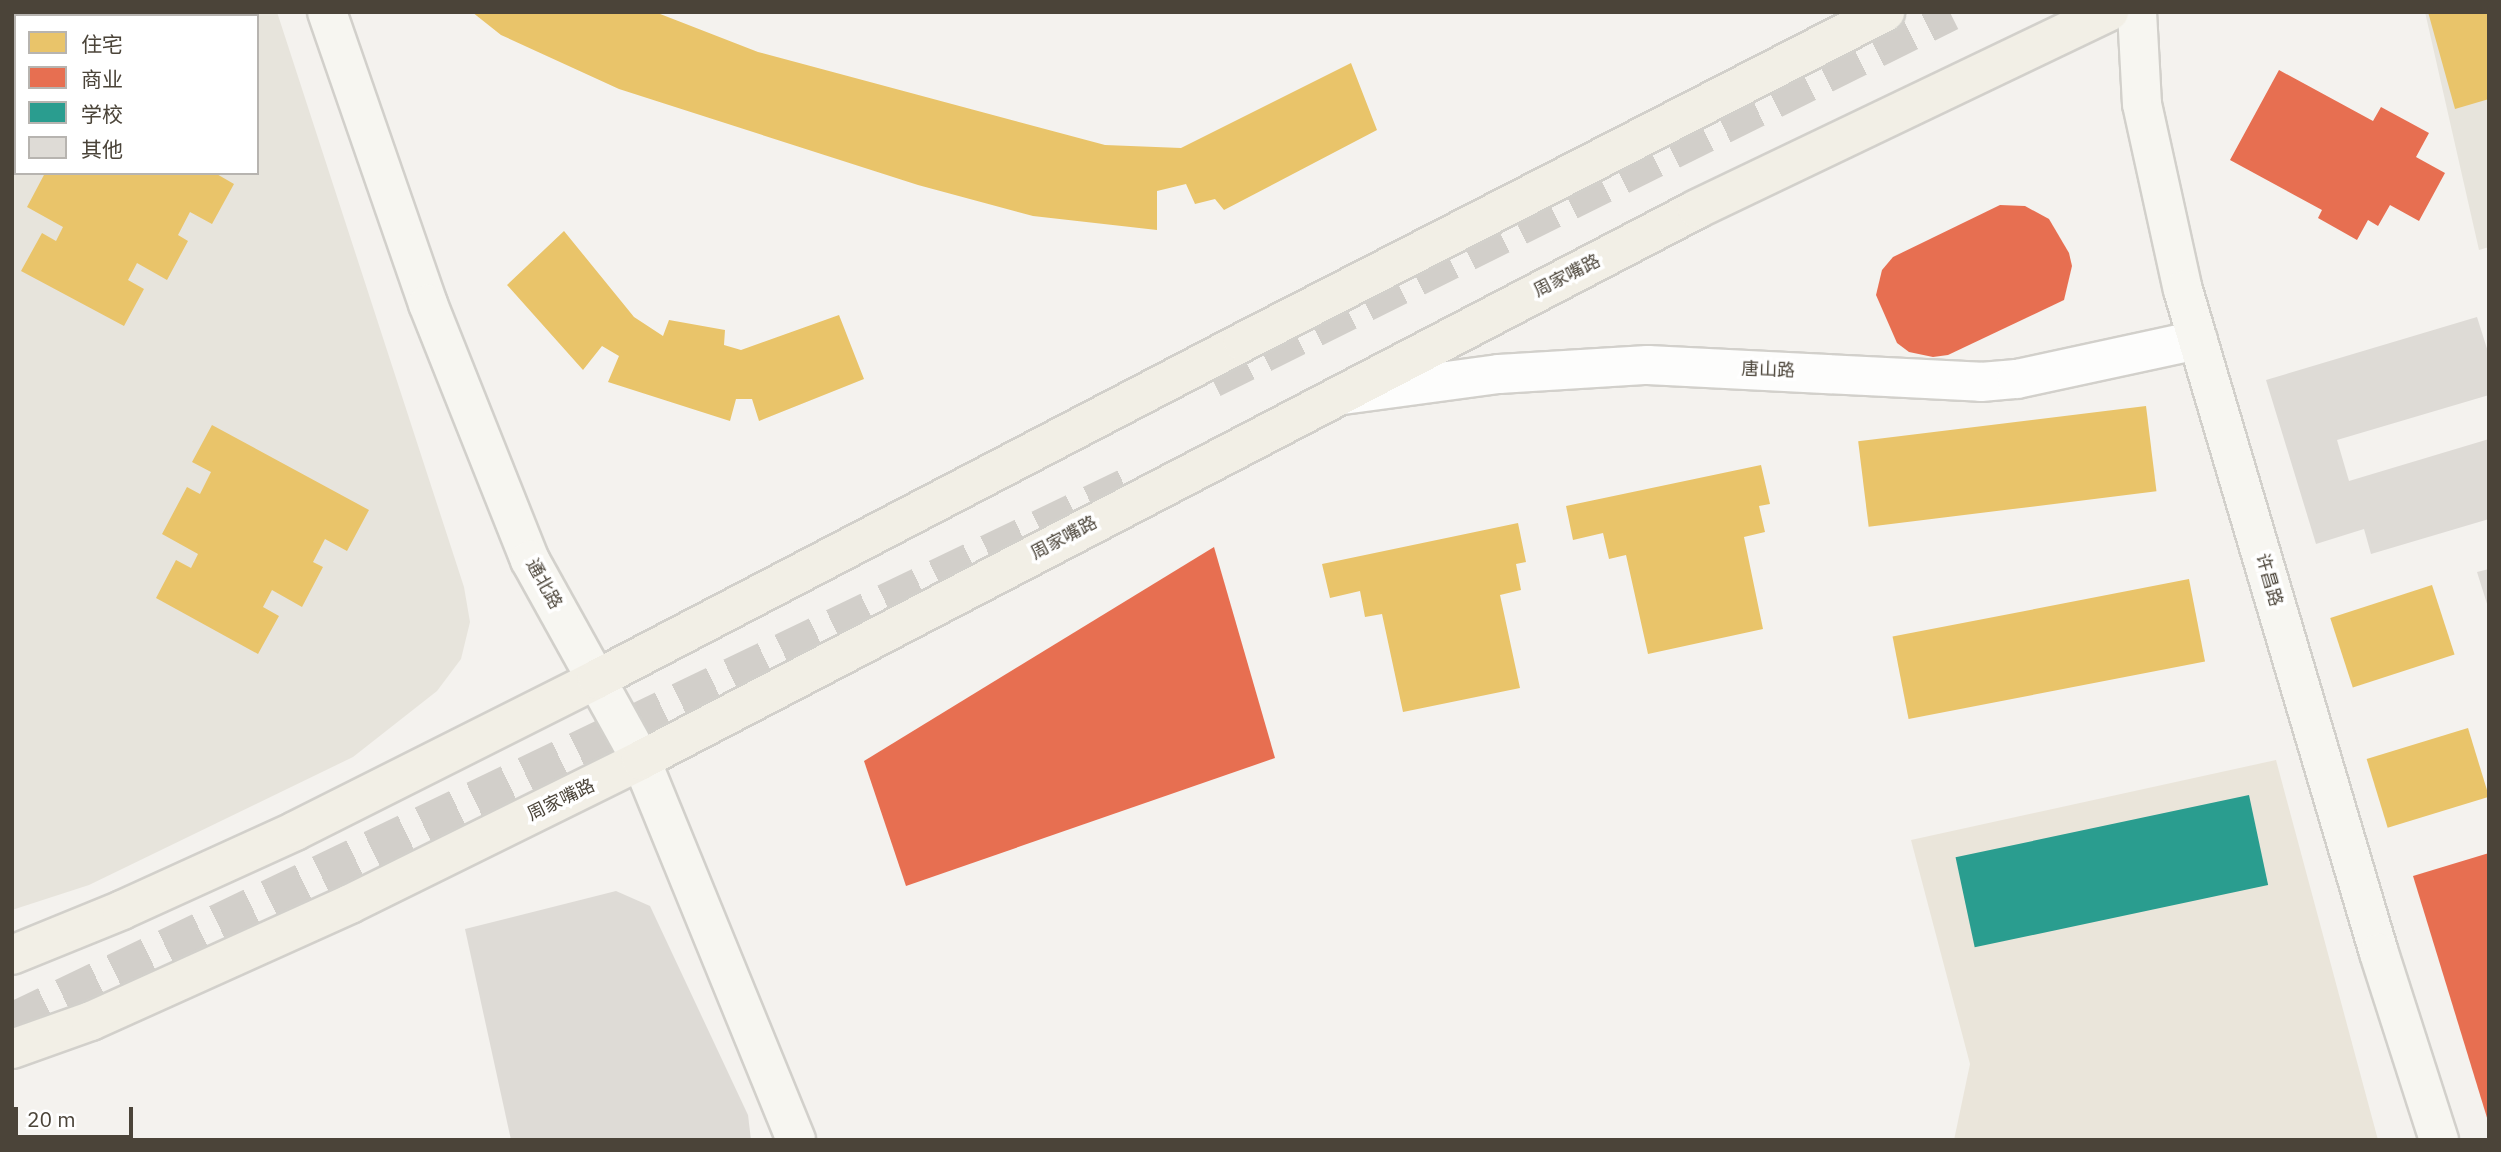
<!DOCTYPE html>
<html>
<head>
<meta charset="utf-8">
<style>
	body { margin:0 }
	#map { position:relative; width:2501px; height:1152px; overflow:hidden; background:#f4f2ee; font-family:"IBM Plex Sans","Noto Sans SC",sans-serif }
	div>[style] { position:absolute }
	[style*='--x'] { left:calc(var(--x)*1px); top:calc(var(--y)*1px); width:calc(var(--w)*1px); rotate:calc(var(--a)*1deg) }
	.residential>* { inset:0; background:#e7e4dc }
	.education>* { inset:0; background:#eae5da }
	.homes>* { inset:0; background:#e9c46a; transform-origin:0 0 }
	.shops>* { inset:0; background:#e76f51 }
	.schools>* { inset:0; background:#2a9d8f; transform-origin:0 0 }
	.building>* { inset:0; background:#dedbd6 }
	.highway-tunnel>* { height:38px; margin-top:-19px; transform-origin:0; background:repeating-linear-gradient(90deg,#d2cfca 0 38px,transparent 0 57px) }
	.roads { filter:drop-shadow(2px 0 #d2d0cb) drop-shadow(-2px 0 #d2d0cb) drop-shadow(0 2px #d2d0cb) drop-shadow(0 -2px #d2d0cb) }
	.street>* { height:38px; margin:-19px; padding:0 19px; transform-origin:19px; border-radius:19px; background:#fdfdfc }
	.secondary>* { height:38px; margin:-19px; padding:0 19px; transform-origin:19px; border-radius:19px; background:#f7f6f1 }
	.primary>* { height:38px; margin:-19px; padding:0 19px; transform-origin:19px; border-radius:19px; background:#f2efe6 }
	span { translate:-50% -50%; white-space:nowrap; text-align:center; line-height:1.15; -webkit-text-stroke:7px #fff; paint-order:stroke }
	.street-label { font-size:18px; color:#4b4439 }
	.frame { position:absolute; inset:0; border:14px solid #4b4439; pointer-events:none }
	.legend { position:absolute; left:14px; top:14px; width:245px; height:161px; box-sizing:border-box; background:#fff; border:2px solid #b7b4b0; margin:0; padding:9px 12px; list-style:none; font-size:21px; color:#4b4439 }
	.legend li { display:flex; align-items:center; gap:14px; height:35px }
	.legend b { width:35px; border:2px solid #b7b4b0 }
	.scale { position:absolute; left:14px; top:1107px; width:119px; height:32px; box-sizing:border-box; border:4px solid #4b4439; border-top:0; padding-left:9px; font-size:21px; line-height:24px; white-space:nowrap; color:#4b4439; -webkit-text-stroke:5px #fff; paint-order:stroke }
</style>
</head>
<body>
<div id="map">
	<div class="residential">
		<i style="clip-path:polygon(evenodd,12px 12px,277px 12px,464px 587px,470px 622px,461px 659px,437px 691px,353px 757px,89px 885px,12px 910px,12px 12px,16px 16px,257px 16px,257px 173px,16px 173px,16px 16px)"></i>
		<i style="clip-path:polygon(2425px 12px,2489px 12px,2489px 247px,2479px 250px)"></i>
	</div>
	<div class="education">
		<i style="clip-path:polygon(2276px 760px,2378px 1140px,1954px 1140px,1970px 1064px,1911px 840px)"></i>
	</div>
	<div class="homes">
		<i style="clip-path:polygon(472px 12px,655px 12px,758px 52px,1105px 145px,1181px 148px,1351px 63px,1377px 130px,1224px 210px,1215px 199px,1195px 204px,1186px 184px,1157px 191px,1157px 230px,1033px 216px,918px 185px,619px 89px,501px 35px)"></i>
		<i style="clip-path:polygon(2428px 12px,2489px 12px,2489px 99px,2455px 109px)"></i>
		<i style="clip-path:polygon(12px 31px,16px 33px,16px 63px,12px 70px)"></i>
		<i style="clip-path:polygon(45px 173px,215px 173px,234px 184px,212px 224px,190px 212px,178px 235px,188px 241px,167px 280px,137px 263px,128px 280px,144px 289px,124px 326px,21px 271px,42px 233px,56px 241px,63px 227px,27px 207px)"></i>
		<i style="clip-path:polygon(564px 231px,634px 317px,663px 336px,669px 320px,725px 330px,724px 345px,741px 350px,839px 315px,864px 379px,759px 421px,752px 399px,736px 399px,730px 421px,608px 382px,619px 356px,602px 346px,583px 370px,507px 285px)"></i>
		<i style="left:2146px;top:406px;width:86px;height:290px;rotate:83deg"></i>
		<i style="clip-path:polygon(212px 425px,369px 510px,347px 551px,325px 539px,313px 562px,323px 567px,302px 607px,272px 590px,263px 607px,279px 616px,258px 654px,156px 598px,176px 560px,191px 568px,198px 554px,162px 534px,187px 487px,200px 494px,211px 472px,192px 462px)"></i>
		<i style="clip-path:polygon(1761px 465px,1770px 504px,1759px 506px,1765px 532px,1744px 537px,1763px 629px,1648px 654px,1626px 555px,1609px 559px,1603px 533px,1573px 540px,1566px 506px)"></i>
		<i style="clip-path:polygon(1518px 523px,1526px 562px,1516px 564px,1521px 590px,1500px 595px,1520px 688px,1403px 712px,1382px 614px,1365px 617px,1360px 591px,1330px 598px,1322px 564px)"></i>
		<i style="left:2189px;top:579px;width:84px;height:302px;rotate:79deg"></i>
		<i style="left:2432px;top:585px;width:73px;height:107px;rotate:72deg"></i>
		<i style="left:2468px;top:728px;width:72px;height:106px;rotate:73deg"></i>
	</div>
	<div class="shops">
		<i style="clip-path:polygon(2279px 70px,2373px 121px,2381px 107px,2429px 133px,2416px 157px,2445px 173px,2419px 221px,2390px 205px,2378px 226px,2368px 220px,2357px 240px,2318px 218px,2322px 210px,2230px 160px)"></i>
		<i style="clip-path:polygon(2000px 205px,2025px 206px,2049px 219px,2069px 253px,2072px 266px,2064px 300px,1948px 355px,1933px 357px,1909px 352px,1897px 343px,1876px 295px,1882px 270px,1893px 257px)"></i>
		<i style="clip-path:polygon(1214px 547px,1275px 758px,906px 886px,864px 761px)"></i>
		<i style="clip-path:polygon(2489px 853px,2489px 1121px,2488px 1121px,2413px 876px)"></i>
	</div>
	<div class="schools">
		<i style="left:2249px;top:795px;width:92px;height:300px;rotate:78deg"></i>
	</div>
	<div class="building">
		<i style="clip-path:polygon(2477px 317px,2489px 355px,2489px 395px,2337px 440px,2349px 481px,2489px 439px,2489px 519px,2371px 554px,2364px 529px,2316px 544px,2266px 380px)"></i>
		<i style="clip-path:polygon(2489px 569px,2489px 607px,2488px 607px,2477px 572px)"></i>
		<i style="clip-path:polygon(616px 891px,650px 906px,748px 1115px,751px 1140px,511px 1140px,465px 929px)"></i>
	</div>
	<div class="highway-tunnel">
		<i style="--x:1212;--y:379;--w:824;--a:-26.44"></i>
		<i style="--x:12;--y:1022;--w:1237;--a:-25.63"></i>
	</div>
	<div class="roads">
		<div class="street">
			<i style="--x:1343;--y:395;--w:157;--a:-7.7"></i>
			<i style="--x:1499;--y:374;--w:149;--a:-3.5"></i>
			<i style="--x:1648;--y:365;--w:333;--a:2.9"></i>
			<i style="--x:1981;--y:382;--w:36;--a:-5"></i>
			<i style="--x:2017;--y:379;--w:185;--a:-12.2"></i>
		</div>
		<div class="secondary">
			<i style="--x:327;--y:12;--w:309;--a:70.9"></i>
			<i style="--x:428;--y:304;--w:276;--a:68.3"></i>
			<i style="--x:530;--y:560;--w:229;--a:61"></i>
			<i style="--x:641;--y:760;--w:410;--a:67.8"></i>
			<i style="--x:2137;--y:12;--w:92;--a:86.9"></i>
			<i style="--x:2142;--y:104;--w:190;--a:77.6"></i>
			<i style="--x:2183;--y:290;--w:691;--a:73.53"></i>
			<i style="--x:2379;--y:953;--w:196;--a:72.2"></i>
		</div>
		<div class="primary">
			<i style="--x:12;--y:955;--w:119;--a:-22.2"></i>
			<i style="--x:122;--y:910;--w:190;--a:-24.5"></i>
			<i style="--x:295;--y:831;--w:338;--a:-26.7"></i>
			<i style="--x:597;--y:679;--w:729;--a:-27.55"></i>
			<i style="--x:1243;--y:342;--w:722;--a:-27.2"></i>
			<i style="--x:12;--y:1049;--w:84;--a:-19.5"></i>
			<i style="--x:91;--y:1021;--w:284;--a:-24.3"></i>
			<i style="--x:350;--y:904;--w:325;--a:-26.3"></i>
			<i style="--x:641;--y:760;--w:1191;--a:-27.55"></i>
			<i style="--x:1697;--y:209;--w:457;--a:-25.6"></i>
		</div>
	</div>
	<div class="street-label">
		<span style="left:1567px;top:276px;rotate:-27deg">周家嘴路</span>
		<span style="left:1768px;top:370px;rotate:2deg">唐山路</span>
		<span style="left:1064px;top:538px;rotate:-28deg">周家嘴路</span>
		<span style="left:2269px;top:580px;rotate:74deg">许昌路</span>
		<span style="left:544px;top:584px;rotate:61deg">通北路</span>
		<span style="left:561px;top:800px;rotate:-26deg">周家嘴路</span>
	</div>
	<div class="frame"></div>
	<ul class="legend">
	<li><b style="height:19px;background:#e9c46a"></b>住宅</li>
	<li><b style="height:19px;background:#e76f51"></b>商业</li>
	<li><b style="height:19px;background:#2a9d8f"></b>学校</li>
	<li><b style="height:19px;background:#dedbd6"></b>其他</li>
	</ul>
	<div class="scale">20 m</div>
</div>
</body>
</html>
